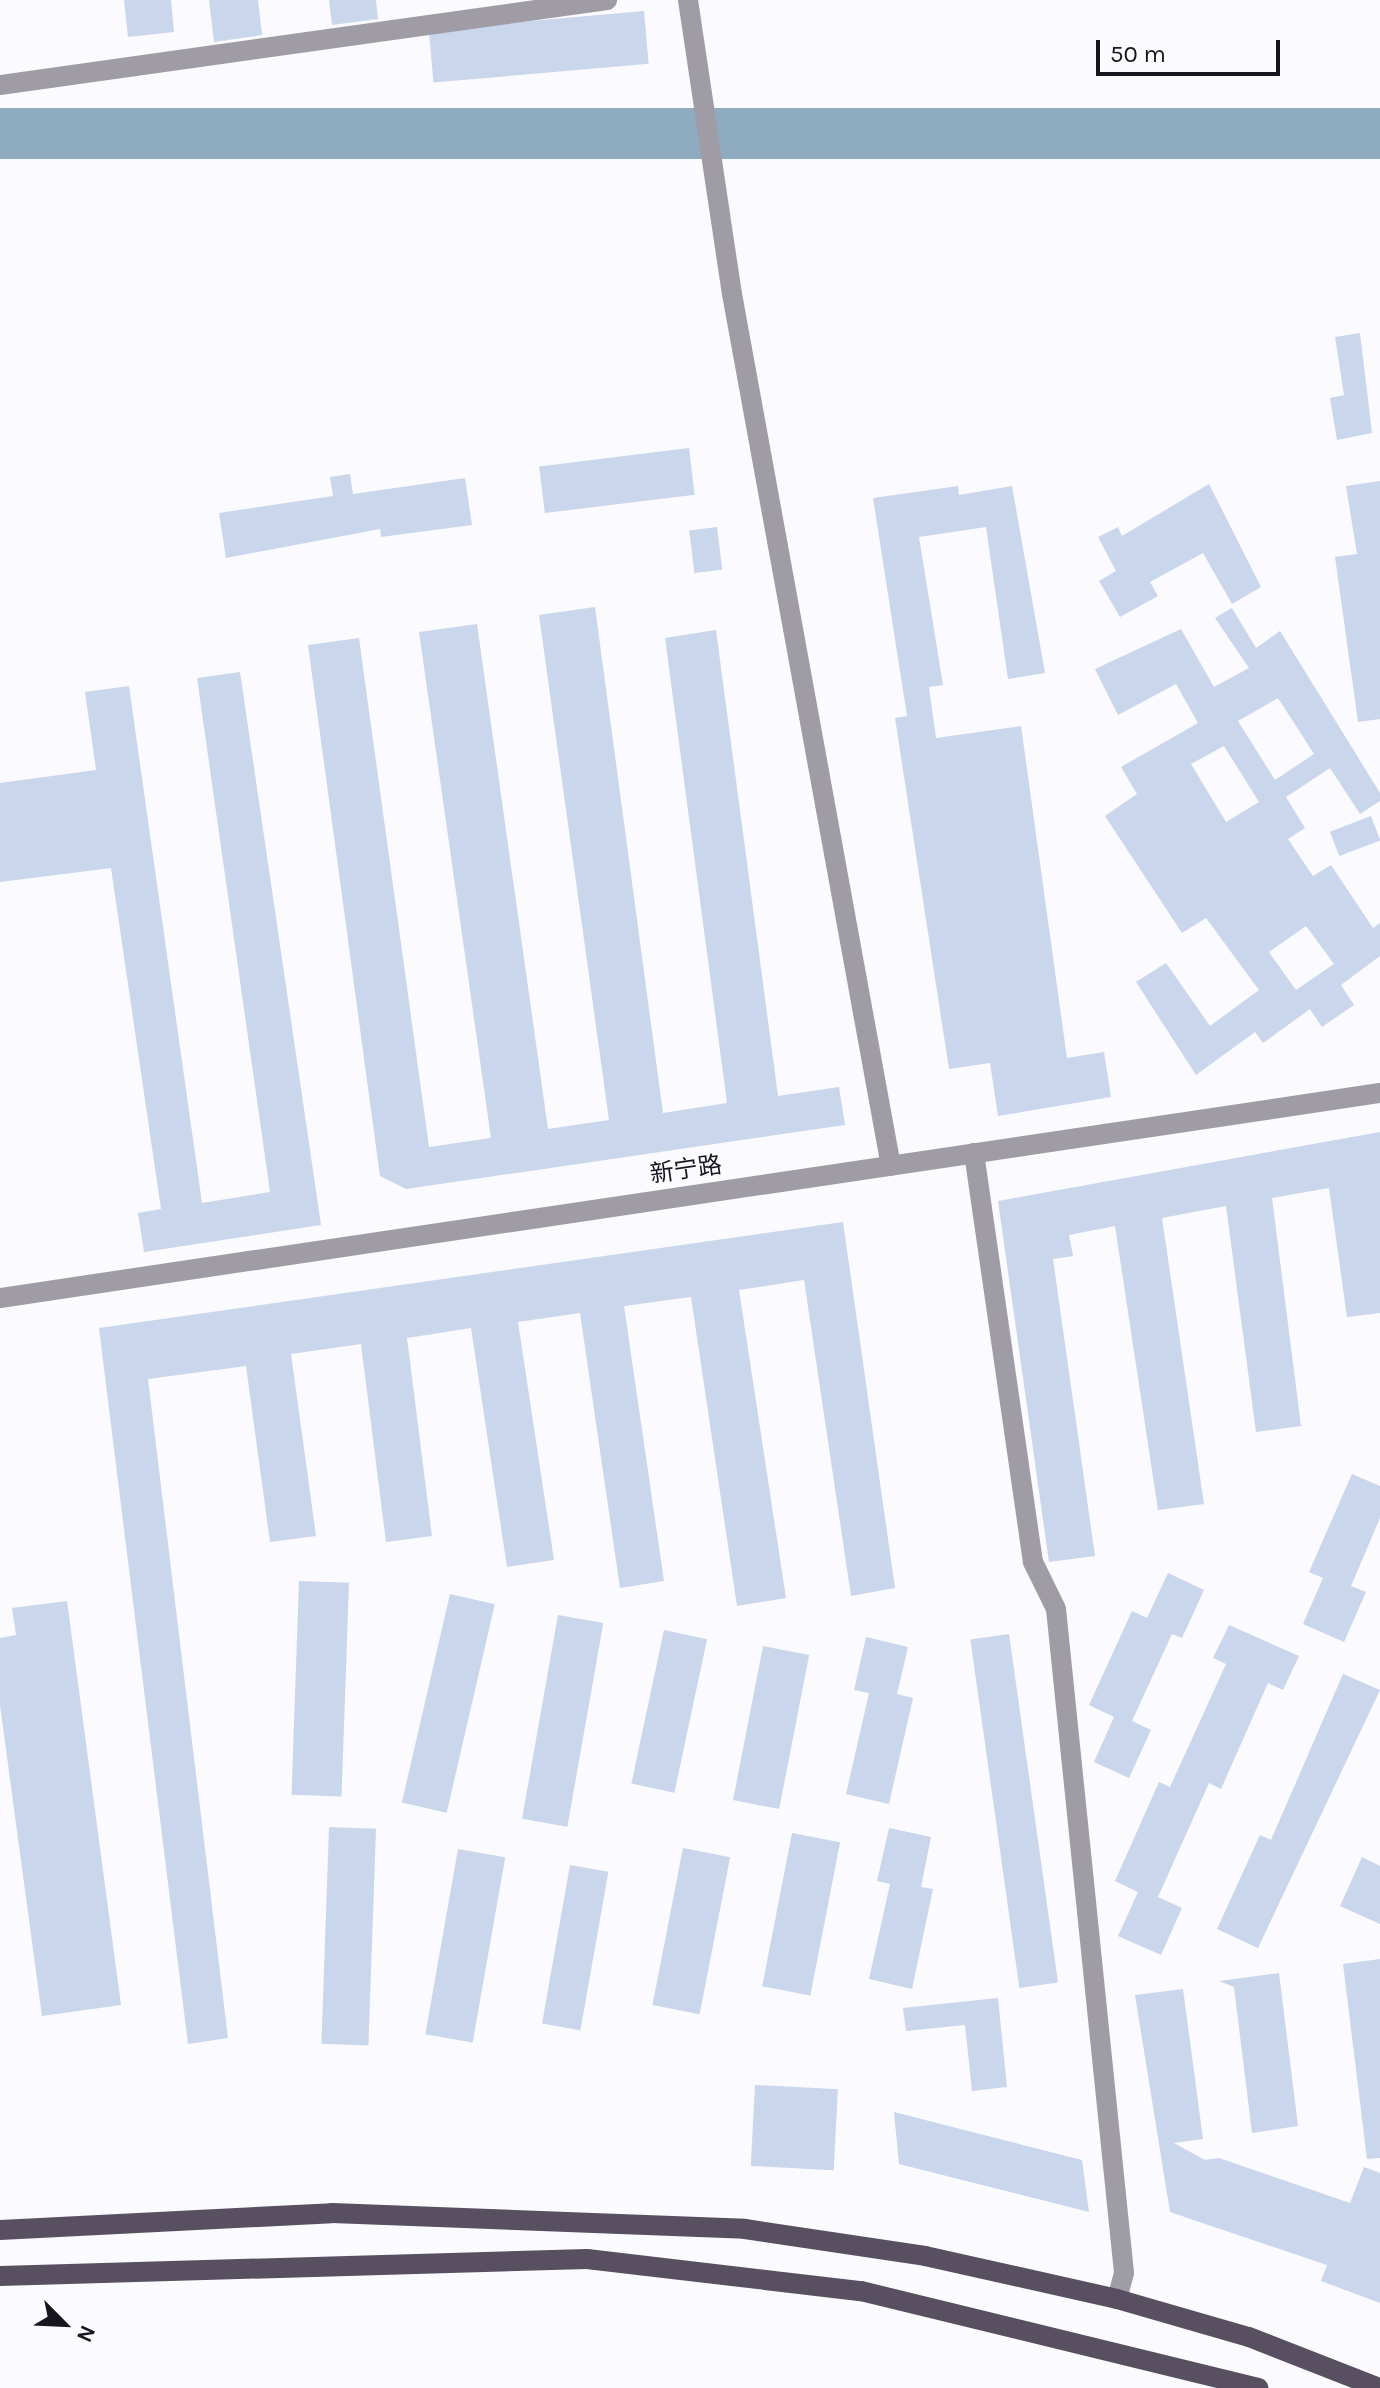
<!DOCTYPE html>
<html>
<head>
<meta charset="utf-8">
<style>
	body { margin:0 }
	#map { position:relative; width:1380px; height:2388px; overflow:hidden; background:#fafaff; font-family:Karla,"Noto Sans SC",sans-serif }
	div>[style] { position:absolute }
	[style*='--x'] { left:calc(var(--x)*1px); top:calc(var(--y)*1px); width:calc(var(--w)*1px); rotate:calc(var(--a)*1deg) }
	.water>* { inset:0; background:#8eabc0; transform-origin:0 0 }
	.building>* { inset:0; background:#cad6ec; transform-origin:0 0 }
	.minor>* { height:20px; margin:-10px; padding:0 10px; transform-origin:10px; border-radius:10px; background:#a09ca6 }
	.tertiary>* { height:20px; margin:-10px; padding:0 10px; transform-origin:10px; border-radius:10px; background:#a09ca6 }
	.primary>* { height:20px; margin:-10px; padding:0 10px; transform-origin:10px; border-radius:10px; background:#585061 }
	span { translate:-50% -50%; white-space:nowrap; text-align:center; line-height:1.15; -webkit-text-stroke:8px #fafaff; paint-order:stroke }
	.street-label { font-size:24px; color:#16161f }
	.north { position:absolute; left:24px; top:2284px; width:80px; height:80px; -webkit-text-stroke:6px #fafaff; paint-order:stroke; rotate:114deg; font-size:22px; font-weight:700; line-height:32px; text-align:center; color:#16161f }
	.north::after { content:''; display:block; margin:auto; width:28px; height:36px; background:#16161f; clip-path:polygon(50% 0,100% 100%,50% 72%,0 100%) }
	.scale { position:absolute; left:1096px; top:40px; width:184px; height:36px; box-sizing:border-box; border:4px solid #16161f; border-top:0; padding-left:10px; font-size:24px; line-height:28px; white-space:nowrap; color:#16161f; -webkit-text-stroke:6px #fafaff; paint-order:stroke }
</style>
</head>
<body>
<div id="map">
	<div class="water">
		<i style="left:1380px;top:108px;width:51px;height:1395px;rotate:90deg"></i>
	</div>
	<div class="building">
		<i style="clip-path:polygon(124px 0,171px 0,174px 32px,128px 37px)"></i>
		<i style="clip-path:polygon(209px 0,258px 0,262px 35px,214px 42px)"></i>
		<i style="clip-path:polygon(329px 0,376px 0,378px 19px,332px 25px)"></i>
		<i style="left:644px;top:11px;width:53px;height:216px;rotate:85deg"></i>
		<i style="clip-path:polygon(1360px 333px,1372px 433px,1337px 440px,1330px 398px,1344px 395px,1335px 337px)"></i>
		<i style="left:689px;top:448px;width:47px;height:151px;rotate:83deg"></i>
		<i style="clip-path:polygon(350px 474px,353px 494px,465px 478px,472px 525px,381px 537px,380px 529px,226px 558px,219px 513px,333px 496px,330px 477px)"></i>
		<i style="clip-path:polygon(1380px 481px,1380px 719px,1358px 722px,1335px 557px,1357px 554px,1346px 486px)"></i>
		<i style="clip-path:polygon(1209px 484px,1261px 587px,1232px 604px,1203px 553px,1150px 582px,1158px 596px,1120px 617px,1099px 581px,1116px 571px,1098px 537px,1118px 527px,1122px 536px)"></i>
		<i style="clip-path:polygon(958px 486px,959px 495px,1012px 486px,1045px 673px,1008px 679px,986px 527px,919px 537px,943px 685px,929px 687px,936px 738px,1021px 726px,1067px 1058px,1104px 1052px,1111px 1097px,998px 1116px,990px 1063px,949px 1069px,895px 718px,907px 716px,873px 498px)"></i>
		<i style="left:717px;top:527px;width:43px;height:28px;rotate:83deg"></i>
		<i style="clip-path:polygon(595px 607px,663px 1113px,727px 1103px,665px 638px,716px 630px,778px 1096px,839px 1087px,845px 1125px,406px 1189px,380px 1176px,308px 645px,359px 638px,429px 1147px,491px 1138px,419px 632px,477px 624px,548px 1129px,609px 1120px,539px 615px)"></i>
		<i style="clip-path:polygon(evenodd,1232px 608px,1256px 648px,1280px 631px,1380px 793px,1380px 801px,1360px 814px,1330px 768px,1286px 797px,1305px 828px,1288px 839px,1313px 876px,1331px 865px,1373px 928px,1380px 923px,1380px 956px,1341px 985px,1354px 1005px,1322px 1027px,1310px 1009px,1263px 1043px,1255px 1032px,1196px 1075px,1136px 982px,1166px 963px,1210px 1026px,1259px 990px,1206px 918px,1182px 933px,1105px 816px,1137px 794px,1121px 767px,1198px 723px,1176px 684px,1118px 715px,1095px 669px,1181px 629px,1214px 687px,1249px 668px,1215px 618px,1232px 608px,1278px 698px,1314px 754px,1275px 780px,1238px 721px,1278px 698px,1232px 608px,1224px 746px,1259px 802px,1226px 822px,1191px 764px,1224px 746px,1232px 608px,1306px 926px,1334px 964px,1296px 990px,1269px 952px,1306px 926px)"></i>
		<i style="clip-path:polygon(240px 672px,321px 1225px,144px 1252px,138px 1213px,161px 1209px,111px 868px,0 882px,0 783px,96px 770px,85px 692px,129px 686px,202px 1203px,270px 1192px,197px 678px)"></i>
		<i style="left:1371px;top:816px;width:26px;height:44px;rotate:69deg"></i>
		<i style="clip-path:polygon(1380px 1132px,1380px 1313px,1347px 1317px,1329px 1188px,1272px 1198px,1301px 1426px,1256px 1432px,1226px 1206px,1162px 1218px,1204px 1504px,1158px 1510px,1115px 1226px,1069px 1235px,1073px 1256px,1053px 1259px,1095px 1556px,1049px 1562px,998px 1201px)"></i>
		<i style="clip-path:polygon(843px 1222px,895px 1588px,851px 1596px,804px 1280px,739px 1290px,786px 1598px,737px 1606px,691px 1297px,624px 1306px,664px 1581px,620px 1588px,580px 1313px,518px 1322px,554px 1560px,507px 1567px,471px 1328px,407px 1338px,432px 1536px,386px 1542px,361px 1344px,291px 1354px,316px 1536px,270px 1542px,246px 1366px,148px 1379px,228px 2038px,188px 2044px,99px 1328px)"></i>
		<i style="clip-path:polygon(1352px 1474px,1380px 1486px,1380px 1518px,1351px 1586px,1366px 1592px,1344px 1642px,1303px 1624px,1323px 1578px,1309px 1572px)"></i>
		<i style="clip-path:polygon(1168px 1573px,1204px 1590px,1182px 1638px,1172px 1634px,1132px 1721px,1151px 1730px,1129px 1778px,1094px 1762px,1114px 1717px,1089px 1705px,1132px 1611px,1147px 1618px)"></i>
		<i style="left:299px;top:1581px;width:50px;height:214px;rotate:2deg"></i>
		<i style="left:450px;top:1594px;width:46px;height:214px;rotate:13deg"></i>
		<i style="clip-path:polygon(67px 1601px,121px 2005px,42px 2016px,0 1705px,0 1638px,16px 1635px,12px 1608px)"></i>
		<i style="left:558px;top:1615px;width:46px;height:207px;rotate:10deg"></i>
		<i style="clip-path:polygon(1229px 1625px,1299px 1656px,1283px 1690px,1268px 1683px,1221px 1789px,1209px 1783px,1158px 1897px,1182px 1908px,1161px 1955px,1118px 1936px,1138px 1892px,1115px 1881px,1159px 1782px,1170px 1787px,1226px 1664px,1213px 1658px)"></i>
		<i style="left:664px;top:1630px;width:44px;height:157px;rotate:12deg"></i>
		<i style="left:1009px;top:1634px;width:352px;height:39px;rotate:82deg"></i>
		<i style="clip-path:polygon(866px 1637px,908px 1647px,897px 1694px,913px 1698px,889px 1804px,846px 1794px,869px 1693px,854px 1690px)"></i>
		<i style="left:763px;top:1646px;width:47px;height:157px;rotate:11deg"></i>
		<i style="clip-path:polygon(1343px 1674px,1380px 1690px,1258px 1948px,1217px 1929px,1260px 1835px,1271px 1840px)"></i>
		<i style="left:329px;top:1827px;width:47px;height:217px;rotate:2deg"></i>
		<i style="clip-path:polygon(889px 1828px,931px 1837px,921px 1887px,933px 1889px,912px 1989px,869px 1979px,890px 1884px,877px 1881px)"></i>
		<i style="left:792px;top:1833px;width:49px;height:156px;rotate:11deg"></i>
		<i style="left:683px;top:1848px;width:48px;height:160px;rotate:11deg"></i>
		<i style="left:458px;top:1849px;width:48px;height:188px;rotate:10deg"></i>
		<i style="clip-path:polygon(1362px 1857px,1380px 1866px,1380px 1924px,1340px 1906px)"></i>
		<i style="left:570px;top:1865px;width:39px;height:161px;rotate:10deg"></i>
		<i style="clip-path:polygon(1380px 1959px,1380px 2158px,1367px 2159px,1343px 1964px)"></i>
		<i style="clip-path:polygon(1279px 1973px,1298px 2126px,1252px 2133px,1234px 1987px,1219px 1981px)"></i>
		<i style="clip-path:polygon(1183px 1989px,1203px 2139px,1174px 2143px,1205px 2160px,1219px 2158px,1350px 2203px,1364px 2167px,1380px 2173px,1380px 2303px,1321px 2281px,1327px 2265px,1170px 2212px,1135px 1995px)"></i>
		<i style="clip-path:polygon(998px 1998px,1007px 2087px,972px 2091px,965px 2025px,906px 2031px,903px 2008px)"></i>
		<i style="left:755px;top:2085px;width:83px;height:81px;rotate:3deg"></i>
		<i style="clip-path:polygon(894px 2112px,1082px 2160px,1089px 2212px,899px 2164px)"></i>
	</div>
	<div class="minor">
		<i style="--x:688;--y:0;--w:297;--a:81.5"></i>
		<i style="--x:732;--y:294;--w:886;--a:79.67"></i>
		<i style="--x:0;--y:85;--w:613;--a:-7.97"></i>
		<i style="--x:974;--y:1153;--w:413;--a:81.8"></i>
		<i style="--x:1033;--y:1562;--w:52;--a:63.9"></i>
		<i style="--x:1056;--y:1609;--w:667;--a:84.15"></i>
		<i style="--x:1124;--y:2273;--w:27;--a:105"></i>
	</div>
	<div class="tertiary">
		<i style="--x:0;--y:1298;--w:1395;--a:-8.45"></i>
	</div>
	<div class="primary">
		<i style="--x:0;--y:2230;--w:332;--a:-2.9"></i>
		<i style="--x:332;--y:2213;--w:413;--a:2.2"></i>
		<i style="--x:745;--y:2229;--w:182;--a:8.5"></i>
		<i style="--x:925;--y:2256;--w:197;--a:12.6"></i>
		<i style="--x:1117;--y:2299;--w:137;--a:16.1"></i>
		<i style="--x:1249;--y:2337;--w:140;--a:21.4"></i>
		<i style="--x:0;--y:2276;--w:587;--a:-1.66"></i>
		<i style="--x:587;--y:2259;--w:276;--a:6.7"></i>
		<i style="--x:861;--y:2291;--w:409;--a:13.7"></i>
	</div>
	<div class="street-label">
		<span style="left:686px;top:1170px;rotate:-8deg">新宁路</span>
	</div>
	<div class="north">N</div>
	<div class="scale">50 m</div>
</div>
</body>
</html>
